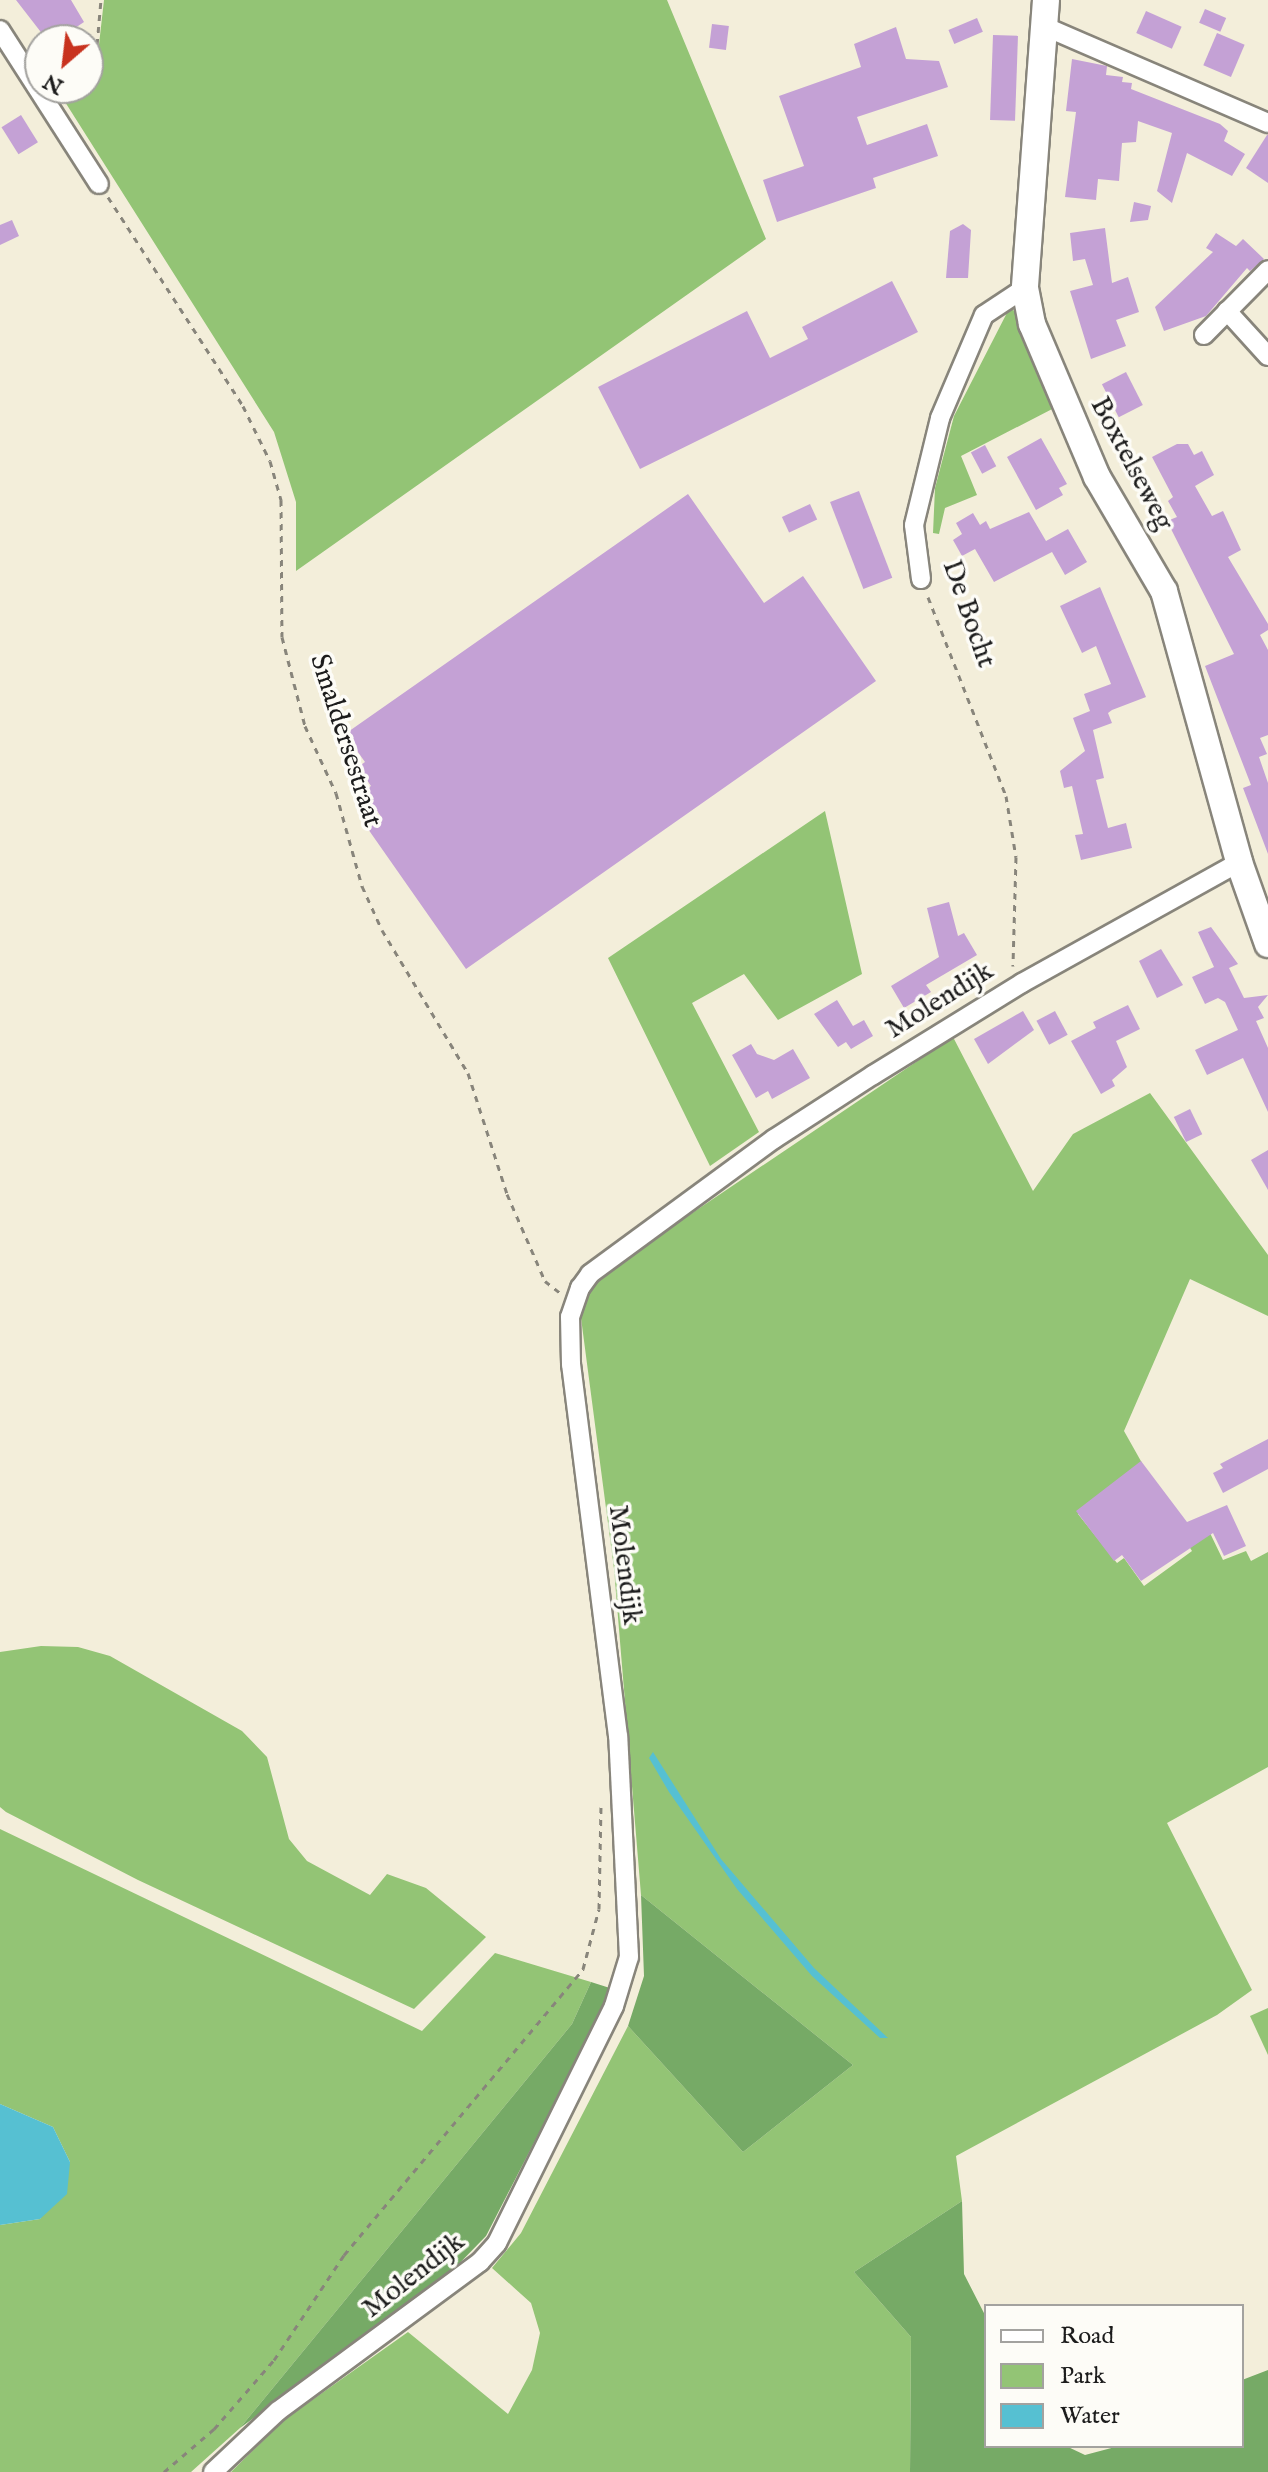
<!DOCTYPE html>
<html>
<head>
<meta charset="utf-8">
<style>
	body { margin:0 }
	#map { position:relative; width:1268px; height:2472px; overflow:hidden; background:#f3eeda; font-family:"IM FELL English",serif }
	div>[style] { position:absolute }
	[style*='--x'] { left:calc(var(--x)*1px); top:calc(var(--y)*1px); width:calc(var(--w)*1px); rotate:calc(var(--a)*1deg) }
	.green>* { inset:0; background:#93c475 }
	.forest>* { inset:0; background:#76aa66 }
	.water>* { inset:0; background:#56c0d2 }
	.building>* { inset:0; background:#c4a1d5; transform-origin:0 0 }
	.path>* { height:3px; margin-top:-1.5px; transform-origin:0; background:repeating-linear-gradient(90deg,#88857b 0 6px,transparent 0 12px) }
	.roads { filter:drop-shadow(2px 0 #88857b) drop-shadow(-2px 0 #88857b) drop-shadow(0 2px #88857b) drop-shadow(0 -2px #88857b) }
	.street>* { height:18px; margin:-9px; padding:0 9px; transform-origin:9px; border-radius:9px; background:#fff }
	.secondary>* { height:26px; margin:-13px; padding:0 13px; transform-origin:13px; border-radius:13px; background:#fff }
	span { translate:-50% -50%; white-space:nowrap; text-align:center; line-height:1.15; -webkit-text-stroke:7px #fdfcf7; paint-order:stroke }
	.street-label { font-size:28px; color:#1c1c1c }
	.legend { position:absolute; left:984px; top:2304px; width:260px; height:144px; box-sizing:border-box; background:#fdfcf7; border:2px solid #a3a29f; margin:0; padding:10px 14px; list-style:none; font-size:24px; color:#1c1c1c }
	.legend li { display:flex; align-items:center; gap:16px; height:40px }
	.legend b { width:40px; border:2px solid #a3a29f }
	.north { position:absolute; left:24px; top:24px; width:80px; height:80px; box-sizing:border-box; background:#fdfcf7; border:2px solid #a3a29f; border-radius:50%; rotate:208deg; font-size:22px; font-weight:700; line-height:32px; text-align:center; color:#1c1c1c }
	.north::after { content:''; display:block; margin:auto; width:28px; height:36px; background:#c8321e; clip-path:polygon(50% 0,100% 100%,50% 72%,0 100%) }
</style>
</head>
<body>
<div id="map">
	<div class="green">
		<i style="clip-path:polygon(104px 0,667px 0,766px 239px,296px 571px,296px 502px,274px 432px,60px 94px,88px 88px,88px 76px,96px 71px)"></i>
		<i style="clip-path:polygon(1011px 305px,1058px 406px,961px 456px,977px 495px,945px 508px,939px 534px,933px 533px,935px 488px,954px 416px)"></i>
		<i style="clip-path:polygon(825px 811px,862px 974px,778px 1020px,744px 974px,692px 1003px,759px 1132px,710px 1166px,608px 958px)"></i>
		<i style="clip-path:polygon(953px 1037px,1033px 1191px,1073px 1134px,1150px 1093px,1268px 1255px,1268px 1316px,1190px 1279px,1124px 1431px,1142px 1463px,1078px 1514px,1117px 1563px,1124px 1558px,1144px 1586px,1192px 1551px,1187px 1543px,1210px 1533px,1223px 1560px,1246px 1551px,1251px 1561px,1268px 1552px,1268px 1767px,1167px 1823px,1252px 1990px,1217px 2015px,956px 2156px,962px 2201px,854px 2272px,911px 2337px,910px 2472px,231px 2472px,284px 2420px,408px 2332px,508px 2414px,532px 2370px,540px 2333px,531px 2303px,492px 2268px,521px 2233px,628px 2026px,743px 2152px,853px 2065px,641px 1895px,614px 1569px,581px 1318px,584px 1300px,599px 1276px)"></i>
		<i style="clip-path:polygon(41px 1646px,78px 1647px,110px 1656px,242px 1731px,267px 1757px,289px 1839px,307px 1861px,370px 1895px,387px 1874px,426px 1888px,486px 1937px,414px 2009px,138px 1880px,6px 1812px,0 1807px,0 1652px)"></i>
		<i style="clip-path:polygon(0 1829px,422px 2031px,495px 1953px,591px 1982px,572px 2024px,240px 2428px,191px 2472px,0 2472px,0 2225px,40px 2219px,70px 2162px,53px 2127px,0 2104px)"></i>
		<i style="clip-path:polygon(1268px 2008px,1268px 2055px,1250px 2016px)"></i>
	</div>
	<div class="forest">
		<i style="clip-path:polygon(641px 1895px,853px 2065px,743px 2152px,628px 2026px,644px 1976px)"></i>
		<i style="clip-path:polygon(591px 1982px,613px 1989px,486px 2236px,448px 2275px,240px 2428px,572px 2024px)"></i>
		<i style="clip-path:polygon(962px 2201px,964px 2274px,986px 2317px,986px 2446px,1066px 2446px,1085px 2455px,1119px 2446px,1242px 2446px,1242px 2380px,1268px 2370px,1268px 2472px,910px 2472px,911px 2337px,854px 2272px)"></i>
	</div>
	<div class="water">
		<i style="clip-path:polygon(653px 1752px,721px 1859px,814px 1968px,888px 2038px,880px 2038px,812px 1976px,737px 1889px,669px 1792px,649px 1758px)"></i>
		<i style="clip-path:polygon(0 2104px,53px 2127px,70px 2162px,67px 2194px,40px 2219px,0 2225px)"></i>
	</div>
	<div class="building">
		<i style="clip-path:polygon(16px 0,71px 0,84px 22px,75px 28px,83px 40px,47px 40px)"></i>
		<i style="left:1205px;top:9px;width:23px;height:15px;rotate:23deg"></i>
		<i style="left:1146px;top:11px;width:39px;height:24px;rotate:24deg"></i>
		<i style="left:977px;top:18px;width:15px;height:31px;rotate:67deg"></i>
		<i style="left:712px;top:24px;width:17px;height:24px;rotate:7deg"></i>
		<i style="clip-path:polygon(896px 27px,906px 59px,939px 61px,948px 87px,857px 117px,867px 145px,927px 124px,938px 156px,873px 178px,876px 188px,777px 222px,763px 180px,804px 166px,779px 96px,861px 67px,854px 44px)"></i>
		<i style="left:1217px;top:33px;width:30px;height:35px;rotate:23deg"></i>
		<i style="left:993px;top:35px;width:25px;height:85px;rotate:2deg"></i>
		<i style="clip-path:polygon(1072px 59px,1107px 66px,1106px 75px,1123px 77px,1122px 82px,1132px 83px,1131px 89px,1220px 124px,1228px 131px,1224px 141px,1245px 154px,1232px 176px,1187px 153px,1172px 203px,1157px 191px,1172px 133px,1138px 121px,1136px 142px,1122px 143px,1119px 181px,1098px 179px,1096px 200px,1065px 197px,1076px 112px,1066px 111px)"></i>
		<i style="left:21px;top:115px;width:32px;height:23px;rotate:58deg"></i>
		<i style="clip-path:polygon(1267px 135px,1268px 135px,1268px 183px,1246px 168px)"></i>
		<i style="clip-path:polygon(1134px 202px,1151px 206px,1148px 220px,1130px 222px)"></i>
		<i style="clip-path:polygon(12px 220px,19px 236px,0 245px,0 225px)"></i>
		<i style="clip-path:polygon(963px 224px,971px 230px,968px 278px,946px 278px,950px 231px)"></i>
		<i style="clip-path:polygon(1105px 228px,1112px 283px,1128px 277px,1139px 312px,1116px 320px,1126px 346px,1091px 359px,1070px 291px,1093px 285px,1085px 259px,1073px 261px,1070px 233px)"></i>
		<i style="clip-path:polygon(1216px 233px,1236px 246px,1243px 239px,1264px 259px,1250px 271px,1247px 268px,1206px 316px,1164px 331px,1155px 307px,1213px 252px,1206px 248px)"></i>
		<i style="clip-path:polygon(892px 281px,918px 332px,640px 469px,598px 387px,747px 311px,770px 358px,808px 339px,802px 327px)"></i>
		<i style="left:1126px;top:372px;width:37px;height:27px;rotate:63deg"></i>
		<i style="clip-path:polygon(1041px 438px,1067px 484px,1059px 488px,1063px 495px,1036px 510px,1007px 457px)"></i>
		<i style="clip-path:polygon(1177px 444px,1188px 444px,1194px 455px,1202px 451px,1214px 475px,1195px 486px,1212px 516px,1223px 511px,1241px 550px,1228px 557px,1268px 624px,1268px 630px,1260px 635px,1268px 650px,1268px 735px,1260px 738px,1267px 754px,1259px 757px,1268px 783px,1268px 854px,1243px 788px,1251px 785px,1205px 666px,1234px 654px,1167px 521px,1177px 517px,1168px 501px,1173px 497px,1152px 457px)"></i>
		<i style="left:985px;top:445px;width:24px;height:16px;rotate:62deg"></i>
		<i style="left:859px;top:491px;width:93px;height:31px;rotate:69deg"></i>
		<i style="clip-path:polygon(688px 494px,764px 603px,803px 576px,876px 681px,466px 969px,368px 829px,382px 818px,363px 791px,371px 786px,358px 767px,365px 762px,345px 734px)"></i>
		<i style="left:810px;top:504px;width:17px;height:31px;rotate:65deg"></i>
		<i style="clip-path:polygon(1029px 512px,1046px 541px,1068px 529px,1087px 562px,1065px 575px,1052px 552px,994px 582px,975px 549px,962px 556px,953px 540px,962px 534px,956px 523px,973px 513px,980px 525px,986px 521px,990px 529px)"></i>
		<i style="clip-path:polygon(1100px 587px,1146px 697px,1112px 710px,1108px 713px,1112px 723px,1093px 730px,1104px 778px,1096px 780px,1108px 828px,1126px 823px,1132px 848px,1081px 860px,1075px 835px,1083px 834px,1072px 786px,1064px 788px,1060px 771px,1085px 751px,1073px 718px,1090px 711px,1084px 694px,1111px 684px,1096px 646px,1082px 653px,1060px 606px)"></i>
		<i style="clip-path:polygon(949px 902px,958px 936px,964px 933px,977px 955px,926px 985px,931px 992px,904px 1008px,891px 986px,939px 957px,927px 908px)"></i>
		<i style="clip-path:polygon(1211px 927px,1238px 964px,1229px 968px,1244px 998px,1268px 995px,1258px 1007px,1264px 1018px,1256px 1021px,1268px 1048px,1268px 1112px,1243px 1058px,1207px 1075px,1195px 1050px,1238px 1030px,1225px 1002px,1218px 998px,1205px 1004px,1192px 977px,1214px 967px,1198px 932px)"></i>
		<i style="clip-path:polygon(1161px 949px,1183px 985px,1157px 998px,1139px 961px)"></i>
		<i style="clip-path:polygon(837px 1000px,853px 1026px,864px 1020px,873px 1036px,851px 1049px,846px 1042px,838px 1047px,814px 1014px)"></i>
		<i style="clip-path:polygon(1128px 1005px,1140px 1029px,1116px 1041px,1127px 1067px,1112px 1080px,1115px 1086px,1101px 1094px,1071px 1041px,1096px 1028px,1093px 1022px)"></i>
		<i style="clip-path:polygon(1023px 1011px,1034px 1030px,988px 1064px,974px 1039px)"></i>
		<i style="left:1055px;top:1011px;width:27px;height:21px;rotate:62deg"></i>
		<i style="clip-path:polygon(751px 1044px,757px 1054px,774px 1060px,793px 1049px,810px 1078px,772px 1099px,768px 1091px,756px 1098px,732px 1055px)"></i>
		<i style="left:1190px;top:1109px;width:28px;height:18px;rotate:64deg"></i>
		<i style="clip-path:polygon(1268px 1150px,1268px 1190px,1251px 1160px)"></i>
		<i style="clip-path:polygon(1268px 1439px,1268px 1469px,1223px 1493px,1213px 1473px,1223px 1468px,1220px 1464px)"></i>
		<i style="clip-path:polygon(1141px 1461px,1187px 1522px,1227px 1505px,1246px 1546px,1224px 1556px,1213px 1533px,1141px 1581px,1122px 1555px,1114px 1561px,1076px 1511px)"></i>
	</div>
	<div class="path">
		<i style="--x:88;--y:73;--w:9;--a:-36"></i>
		<i style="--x:95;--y:68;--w:68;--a:-85"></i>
		<i style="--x:108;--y:197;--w:249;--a:57.1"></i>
		<i style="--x:243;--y:406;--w:61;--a:63.9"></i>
		<i style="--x:270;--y:461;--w:41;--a:74.2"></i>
		<i style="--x:281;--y:500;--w:137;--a:89.6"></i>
		<i style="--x:282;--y:637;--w:92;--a:75.5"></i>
		<i style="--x:305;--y:726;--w:74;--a:65.2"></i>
		<i style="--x:336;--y:793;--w:97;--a:74.4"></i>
		<i style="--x:362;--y:886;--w:48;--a:65.6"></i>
		<i style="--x:382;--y:930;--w:167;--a:59"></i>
		<i style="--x:468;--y:1073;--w:127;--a:72.1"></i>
		<i style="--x:507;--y:1194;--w:95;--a:66.4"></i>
		<i style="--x:545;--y:1281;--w:18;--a:38"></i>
		<i style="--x:928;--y:597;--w:214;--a:68.6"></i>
		<i style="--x:1006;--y:796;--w:62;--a:80.7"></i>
		<i style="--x:1016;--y:857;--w:109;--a:91.6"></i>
		<i style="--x:164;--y:2472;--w:66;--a:-40.7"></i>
		<i style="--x:214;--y:2429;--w:91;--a:-49"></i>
		<i style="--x:274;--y:2360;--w:126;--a:-56.3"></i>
		<i style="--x:344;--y:2255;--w:373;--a:-50.1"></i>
		<i style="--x:583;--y:1969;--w:62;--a:-75.1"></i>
		<i style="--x:599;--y:1909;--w:102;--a:-88.9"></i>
	</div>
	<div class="roads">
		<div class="street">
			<i style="--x:1046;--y:27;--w:242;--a:23.4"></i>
			<i style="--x:0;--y:30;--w:183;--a:57.3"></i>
			<i style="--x:1227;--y:311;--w:61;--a:47.7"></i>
			<i style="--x:1204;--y:335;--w:91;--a:-45.4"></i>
			<i style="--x:921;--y:579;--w:54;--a:-97.4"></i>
			<i style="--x:914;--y:525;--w:110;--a:-76.3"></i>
			<i style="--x:940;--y:418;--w:112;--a:-66.9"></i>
			<i style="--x:984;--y:315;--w:49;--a:-33.4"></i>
			<i style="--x:213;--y:2472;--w:89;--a:-43.2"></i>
			<i style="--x:278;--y:2411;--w:251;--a:-36.4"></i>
			<i style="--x:480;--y:2262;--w:25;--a:-48"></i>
			<i style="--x:497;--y:2243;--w:264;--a:-63.7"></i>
			<i style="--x:614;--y:2006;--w:51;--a:-73"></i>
			<i style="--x:629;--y:1957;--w:221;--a:-92.8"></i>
			<i style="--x:618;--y:1736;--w:375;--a:-97.2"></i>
			<i style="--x:571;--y:1364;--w:47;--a:-91.2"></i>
			<i style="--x:570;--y:1317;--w:31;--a:-71"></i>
			<i style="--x:580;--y:1288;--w:17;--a:-54"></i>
			<i style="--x:590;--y:1274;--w:228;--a:-36.3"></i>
			<i style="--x:774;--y:1139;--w:118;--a:-32.9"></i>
			<i style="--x:873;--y:1075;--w:175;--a:-31.7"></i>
			<i style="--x:1022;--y:983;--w:248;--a:-29.1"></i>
		</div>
		<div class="secondary">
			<i style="--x:1046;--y:0;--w:289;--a:94.2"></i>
			<i style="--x:1025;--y:288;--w:37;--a:79"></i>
			<i style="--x:1032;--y:324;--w:166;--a:67"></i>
			<i style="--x:1097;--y:477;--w:132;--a:59.6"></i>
			<i style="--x:1164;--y:591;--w:281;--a:74.5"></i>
			<i style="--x:1239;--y:862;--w:87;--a:70.5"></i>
		</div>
	</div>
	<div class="street-label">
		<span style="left:1131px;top:464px;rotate:62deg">Boxtelseweg</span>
		<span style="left:968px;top:614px;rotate:71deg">De Bocht</span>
		<span style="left:345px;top:741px;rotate:72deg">Smaldersestraat</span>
		<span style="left:940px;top:1001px;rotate:-32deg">Molendijk</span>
		<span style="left:624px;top:1565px;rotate:83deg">Molendijk</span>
		<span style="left:414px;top:2276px;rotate:-38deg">Molendijk</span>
	</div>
	<ul class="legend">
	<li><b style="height:10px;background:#fff"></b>Road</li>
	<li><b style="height:22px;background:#93c475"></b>Park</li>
	<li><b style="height:22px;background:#56c0d2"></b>Water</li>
	</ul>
	<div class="north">N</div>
</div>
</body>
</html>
